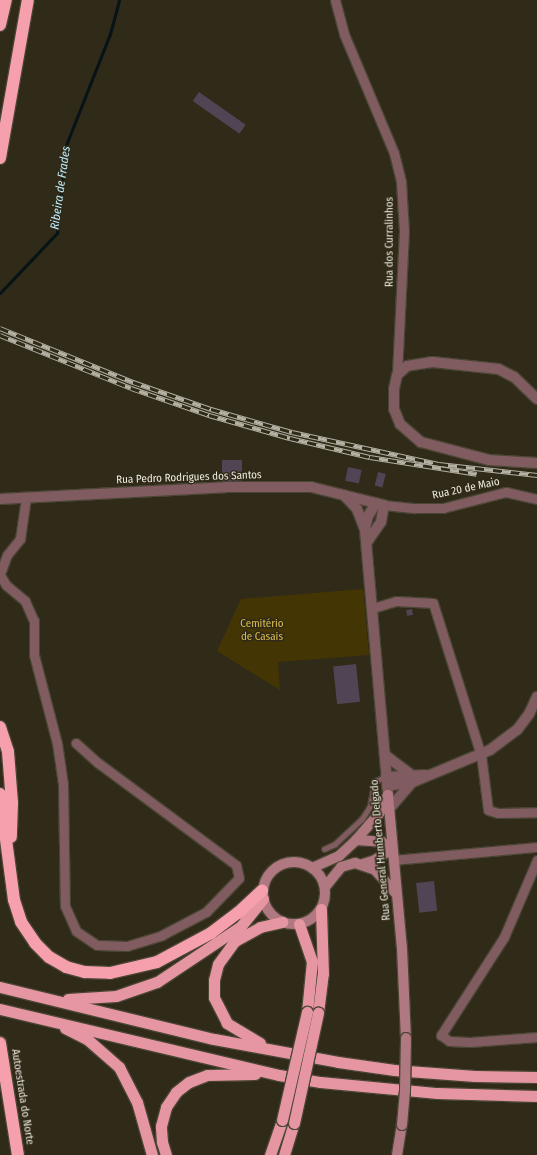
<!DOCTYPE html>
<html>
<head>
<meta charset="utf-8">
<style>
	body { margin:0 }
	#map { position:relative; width:537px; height:1155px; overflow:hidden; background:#302a18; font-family:"Fira Sans Condensed",sans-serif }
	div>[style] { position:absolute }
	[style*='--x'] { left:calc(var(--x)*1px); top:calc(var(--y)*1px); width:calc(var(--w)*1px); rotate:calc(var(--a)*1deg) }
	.green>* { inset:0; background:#433604 }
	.stream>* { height:3px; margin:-1.5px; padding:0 1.5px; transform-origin:1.5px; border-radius:1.5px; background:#061317 }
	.building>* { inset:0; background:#514455; transform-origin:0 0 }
	.roads { filter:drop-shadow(1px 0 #4a4534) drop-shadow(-1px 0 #4a4534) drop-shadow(0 1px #4a4534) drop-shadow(0 -1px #4a4534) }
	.service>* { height:4.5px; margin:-2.25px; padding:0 2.25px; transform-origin:2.25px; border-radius:2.25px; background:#805c61 }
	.minor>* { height:9px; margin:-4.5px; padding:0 4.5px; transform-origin:4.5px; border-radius:4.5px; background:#805c61 }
	.tertiary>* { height:10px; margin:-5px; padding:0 5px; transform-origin:5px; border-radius:5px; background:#805c61 }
	.secondary>* { height:10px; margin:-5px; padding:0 5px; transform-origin:5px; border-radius:5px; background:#b07880 }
	.secondary>.ring { margin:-5px; padding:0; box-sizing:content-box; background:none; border:10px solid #b07880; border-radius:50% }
	.trunk>* { height:11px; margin:-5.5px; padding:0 5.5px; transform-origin:5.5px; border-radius:5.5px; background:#e696a2 }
	.motorway>* { height:12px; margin:-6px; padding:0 6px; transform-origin:6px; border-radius:6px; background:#f69fad }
	.rail>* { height:4.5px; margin-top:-2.25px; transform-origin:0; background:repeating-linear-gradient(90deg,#302a18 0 9px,#b5b1a4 0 18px); box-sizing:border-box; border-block:1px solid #b5b1a4 }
	.bridges { filter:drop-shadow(1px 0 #4a4534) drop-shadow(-1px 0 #4a4534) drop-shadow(0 1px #4a4534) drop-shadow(0 -1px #4a4534) }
	.secondary-bridge>* { height:10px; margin:-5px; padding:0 5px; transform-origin:5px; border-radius:5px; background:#b07880 }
	.trunk-bridge>* { height:11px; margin:-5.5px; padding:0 5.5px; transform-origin:5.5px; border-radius:5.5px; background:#e696a2 }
	span { translate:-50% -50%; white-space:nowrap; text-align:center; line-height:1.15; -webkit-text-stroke:3px #302a18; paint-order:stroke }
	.street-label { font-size:11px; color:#ece8dd }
	.park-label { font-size:11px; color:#dcbd4c }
	.water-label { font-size:12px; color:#baeafa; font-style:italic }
</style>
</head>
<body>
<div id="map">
	<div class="green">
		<i style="clip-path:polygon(363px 589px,369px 655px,278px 662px,280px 690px,217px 651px,241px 599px)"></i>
	</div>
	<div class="stream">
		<i style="--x:0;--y:293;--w:83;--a:-46.5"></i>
		<i style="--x:57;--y:233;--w:88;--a:-84.2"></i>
		<i style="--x:66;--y:145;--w:119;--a:-68.4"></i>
		<i style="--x:110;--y:34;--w:35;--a:-75"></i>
	</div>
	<div class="building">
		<i style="left:199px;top:92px;width:57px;height:11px;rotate:35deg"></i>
		<i style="left:222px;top:460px;width:20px;height:21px"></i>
		<i style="left:348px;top:467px;width:14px;height:14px;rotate:12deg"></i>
		<i style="left:378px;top:472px;width:8px;height:14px;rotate:14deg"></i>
		<i style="left:412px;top:609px;width:6px;height:6px;rotate:81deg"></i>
		<i style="left:356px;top:664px;width:38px;height:23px;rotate:84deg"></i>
		<i style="left:434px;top:881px;width:30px;height:18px;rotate:84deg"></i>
	</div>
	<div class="roads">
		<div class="service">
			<i style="--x:324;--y:849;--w:12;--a:-24"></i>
			<i style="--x:335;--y:844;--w:37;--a:-43"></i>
			<i style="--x:362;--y:819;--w:15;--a:-58"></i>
			<i style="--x:370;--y:806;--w:25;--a:-79"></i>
			<i style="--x:375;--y:781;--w:12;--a:-20"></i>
		</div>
		<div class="minor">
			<i style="--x:335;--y:0;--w:35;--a:75"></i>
			<i style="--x:344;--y:34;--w:129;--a:67.2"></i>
			<i style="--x:394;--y:153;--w:30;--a:76"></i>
			<i style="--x:401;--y:182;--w:49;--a:86.5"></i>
			<i style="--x:404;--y:231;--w:144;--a:92.8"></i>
			<i style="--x:384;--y:505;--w:31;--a:6"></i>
			<i style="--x:415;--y:508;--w:28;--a:0"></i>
			<i style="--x:443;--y:508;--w:65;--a:-14.3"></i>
			<i style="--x:506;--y:492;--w:32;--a:13"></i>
			<i style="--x:0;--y:574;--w:20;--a:-70"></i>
			<i style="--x:7;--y:555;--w:21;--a:-51"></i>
			<i style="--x:20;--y:539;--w:41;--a:-81.7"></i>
			<i style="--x:0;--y:575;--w:12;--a:59"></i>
			<i style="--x:6;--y:585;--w:25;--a:40"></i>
			<i style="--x:25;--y:601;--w:22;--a:66"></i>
			<i style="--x:34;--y:621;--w:34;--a:90"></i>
			<i style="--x:34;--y:655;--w:91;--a:75.4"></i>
			<i style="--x:57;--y:743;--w:41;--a:81.7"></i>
			<i style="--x:63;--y:784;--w:122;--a:89.1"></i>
			<i style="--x:65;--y:906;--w:27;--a:66"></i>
			<i style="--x:76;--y:931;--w:25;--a:34"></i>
			<i style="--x:97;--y:945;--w:30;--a:2"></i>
			<i style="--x:127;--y:946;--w:37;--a:-17"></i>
			<i style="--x:162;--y:935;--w:50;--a:-27.6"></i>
			<i style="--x:206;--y:912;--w:47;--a:-45.9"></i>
			<i style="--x:239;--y:878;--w:13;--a:-103"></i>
			<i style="--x:236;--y:865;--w:172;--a:-143.5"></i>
			<i style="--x:98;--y:763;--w:30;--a:-138"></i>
			<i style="--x:373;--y:608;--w:24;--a:-17"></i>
			<i style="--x:396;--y:601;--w:37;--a:3"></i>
			<i style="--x:433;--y:603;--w:159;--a:72.5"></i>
			<i style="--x:481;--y:755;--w:55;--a:82.7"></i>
			<i style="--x:488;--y:810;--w:10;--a:17"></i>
			<i style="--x:498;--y:813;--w:39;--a:-1"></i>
			<i style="--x:393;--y:860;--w:145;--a:-5.2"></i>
			<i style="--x:537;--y:860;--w:84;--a:113.2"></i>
			<i style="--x:504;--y:937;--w:117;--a:122.7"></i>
			<i style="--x:441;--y:1035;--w:10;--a:37"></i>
			<i style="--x:449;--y:1041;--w:21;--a:3"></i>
			<i style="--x:470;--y:1042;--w:67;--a:-4.3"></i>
		</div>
		<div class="tertiary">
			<i style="--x:537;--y:399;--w:32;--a:-136"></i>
			<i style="--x:514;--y:377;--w:18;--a:-153"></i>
			<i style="--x:498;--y:369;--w:66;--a:-173.9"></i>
			<i style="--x:432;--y:362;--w:25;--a:171"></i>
			<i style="--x:407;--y:366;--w:13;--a:138"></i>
			<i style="--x:397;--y:375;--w:14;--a:102"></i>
			<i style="--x:394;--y:389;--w:20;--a:90"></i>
			<i style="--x:394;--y:409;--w:16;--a:68"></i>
			<i style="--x:400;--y:424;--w:28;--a:41"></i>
			<i style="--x:421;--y:442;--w:70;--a:14.8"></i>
			<i style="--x:489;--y:460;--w:48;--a:3.6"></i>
			<i style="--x:344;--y:495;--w:19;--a:47"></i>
			<i style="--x:357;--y:509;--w:22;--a:69"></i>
			<i style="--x:365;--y:530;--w:266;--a:85"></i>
			<i style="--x:0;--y:499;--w:226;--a:-3"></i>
			<i style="--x:226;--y:487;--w:85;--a:0"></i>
			<i style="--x:311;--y:487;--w:75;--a:13.9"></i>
			<i style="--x:384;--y:505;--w:17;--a:100"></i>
			<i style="--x:381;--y:522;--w:24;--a:125"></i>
			<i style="--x:365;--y:528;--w:12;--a:-76"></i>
			<i style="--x:368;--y:516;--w:15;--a:-58"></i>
			<i style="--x:385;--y:755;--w:31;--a:37"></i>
			<i style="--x:386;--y:777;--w:39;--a:-3"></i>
			<i style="--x:387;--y:786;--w:26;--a:-9"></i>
			<i style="--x:413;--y:782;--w:83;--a:-22.6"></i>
			<i style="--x:490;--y:750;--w:34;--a:-37"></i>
			<i style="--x:517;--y:730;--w:20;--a:-53"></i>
			<i style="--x:529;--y:714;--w:19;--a:-65"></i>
			<i style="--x:389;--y:809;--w:33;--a:-49"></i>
		</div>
		<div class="secondary">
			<i style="--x:388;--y:795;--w:154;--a:84.8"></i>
			<i style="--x:402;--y:948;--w:90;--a:87.5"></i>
			<i style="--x:356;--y:840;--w:35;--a:-49"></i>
			<i style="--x:379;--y:814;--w:21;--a:-65"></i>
			<i class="ring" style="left:263px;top:862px;width:52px;height:52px"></i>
			<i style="--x:363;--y:864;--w:13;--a:-18"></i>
			<i style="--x:375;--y:860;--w:20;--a:-33"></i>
			<i style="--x:312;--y:868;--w:30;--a:-24"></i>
			<i style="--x:339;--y:856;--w:23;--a:-43"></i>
			<i style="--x:356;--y:840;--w:26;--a:4"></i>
			<i style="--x:382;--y:842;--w:12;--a:35"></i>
			<i style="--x:325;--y:887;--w:26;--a:-51"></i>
			<i style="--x:341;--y:867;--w:15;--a:-16"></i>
			<i style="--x:355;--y:863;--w:21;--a:19"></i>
			<i style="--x:375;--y:870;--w:30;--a:48"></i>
			<i style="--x:397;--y:1155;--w:30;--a:-81"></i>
		</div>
		<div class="trunk">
			<i style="--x:299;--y:924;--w:39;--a:71"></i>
			<i style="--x:312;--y:961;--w:51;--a:95.6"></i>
			<i style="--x:0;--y:987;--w:220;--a:13.7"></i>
			<i style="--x:214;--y:1039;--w:126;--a:10.5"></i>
			<i style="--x:338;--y:1062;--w:57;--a:8.1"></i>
			<i style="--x:394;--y:1070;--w:81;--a:4.2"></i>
			<i style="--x:475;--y:1076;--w:62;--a:0.9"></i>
			<i style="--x:68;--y:999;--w:48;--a:-3.6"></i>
			<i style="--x:116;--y:996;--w:43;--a:-18.9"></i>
			<i style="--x:157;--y:982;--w:101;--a:-33.7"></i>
			<i style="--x:241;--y:926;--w:35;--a:-51"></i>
			<i style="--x:0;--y:1009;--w:287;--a:13.3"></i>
			<i style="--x:279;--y:1075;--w:42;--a:9.7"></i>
			<i style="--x:320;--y:1082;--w:118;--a:5.4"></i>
			<i style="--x:437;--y:1093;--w:100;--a:1.7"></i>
			<i style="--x:318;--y:1013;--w:39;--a:-83"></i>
			<i style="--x:323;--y:974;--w:65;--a:-91.8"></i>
			<i style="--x:65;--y:1028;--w:25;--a:27"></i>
			<i style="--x:87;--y:1039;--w:43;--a:41.2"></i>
			<i style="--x:119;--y:1067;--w:39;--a:63"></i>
			<i style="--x:137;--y:1102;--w:55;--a:74.2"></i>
			<i style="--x:260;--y:1043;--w:39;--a:-149"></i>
			<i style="--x:227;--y:1023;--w:29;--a:-117"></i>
			<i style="--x:214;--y:997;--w:17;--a:-90"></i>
			<i style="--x:214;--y:980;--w:16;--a:-76"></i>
			<i style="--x:218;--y:964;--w:29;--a:-54"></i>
			<i style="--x:235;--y:941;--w:29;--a:-29"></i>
			<i style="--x:260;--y:927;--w:23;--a:-13"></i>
			<i style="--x:166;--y:1155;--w:14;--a:-107"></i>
			<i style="--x:162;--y:1142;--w:16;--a:-94"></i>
			<i style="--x:161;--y:1126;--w:20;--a:-75"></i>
			<i style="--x:166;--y:1107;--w:18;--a:-56"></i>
			<i style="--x:176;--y:1092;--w:16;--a:-38"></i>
			<i style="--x:189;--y:1082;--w:19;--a:-21"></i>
			<i style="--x:207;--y:1075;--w:48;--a:-1.2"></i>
			<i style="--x:270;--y:1155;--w:37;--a:-71"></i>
			<i style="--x:284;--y:1155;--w:34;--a:-73"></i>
		</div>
		<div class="motorway">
			<i style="--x:0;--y:25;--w:26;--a:-77"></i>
			<i style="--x:0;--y:158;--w:160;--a:-80"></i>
			<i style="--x:0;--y:727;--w:26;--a:72"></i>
			<i style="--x:8;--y:752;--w:51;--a:85.5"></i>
			<i style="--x:12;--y:803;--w:34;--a:92"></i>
			<i style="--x:0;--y:794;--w:107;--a:82.5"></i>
			<i style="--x:14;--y:900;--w:23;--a:72"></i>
			<i style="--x:21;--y:922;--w:25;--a:56"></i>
			<i style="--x:35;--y:943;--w:20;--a:45"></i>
			<i style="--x:49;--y:957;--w:20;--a:30"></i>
			<i style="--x:66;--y:967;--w:20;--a:15"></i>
			<i style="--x:85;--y:972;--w:25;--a:2"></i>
			<i style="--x:110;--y:973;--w:48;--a:-13.2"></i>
			<i style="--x:157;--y:962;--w:61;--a:-28.2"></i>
			<i style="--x:211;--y:933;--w:34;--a:-37"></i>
			<i style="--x:238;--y:913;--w:33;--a:-43"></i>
			<i style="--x:0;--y:1043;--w:113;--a:80.9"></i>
		</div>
	</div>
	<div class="rail">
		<i style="--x:0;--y:328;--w:144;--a:22.1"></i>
		<i style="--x:133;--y:382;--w:83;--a:19.1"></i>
		<i style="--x:211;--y:409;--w:84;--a:15.9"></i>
		<i style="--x:292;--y:432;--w:150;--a:12.3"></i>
		<i style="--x:439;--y:464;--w:99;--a:6.4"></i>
		<i style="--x:0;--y:335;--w:141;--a:22"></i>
		<i style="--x:131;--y:388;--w:83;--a:19.1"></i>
		<i style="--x:209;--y:415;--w:84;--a:15.9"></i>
		<i style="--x:290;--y:438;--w:82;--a:13.4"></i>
		<i style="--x:370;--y:457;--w:108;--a:9"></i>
	</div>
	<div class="bridges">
		<div class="secondary-bridge">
			<i style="--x:402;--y:1125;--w:35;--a:-85"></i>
			<i style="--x:405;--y:1090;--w:52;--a:-88.9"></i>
		</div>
		<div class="trunk-bridge">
			<i style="--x:282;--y:1120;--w:111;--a:-77"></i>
			<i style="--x:294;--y:1123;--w:113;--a:-77.7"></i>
		</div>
	</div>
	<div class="street-label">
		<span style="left:390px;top:242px;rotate:-90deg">Rua dos Curralinhos</span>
		<span style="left:189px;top:478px;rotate:-2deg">Rua Pedro Rodrigues dos Santos</span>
		<span style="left:466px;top:489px;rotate:-12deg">Rua 20 de Maio</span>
		<span style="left:381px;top:850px;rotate:-95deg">Rua General Humberto Delgado</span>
		<span style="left:22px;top:1097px;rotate:81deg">Autoestrada do Norte</span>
	</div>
	<div class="park-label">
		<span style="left:262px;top:631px">Cemitério<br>de Casais</span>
	</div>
	<div class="water-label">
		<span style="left:61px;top:188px;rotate:-82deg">Ribeira de Frades</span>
	</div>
</div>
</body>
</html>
